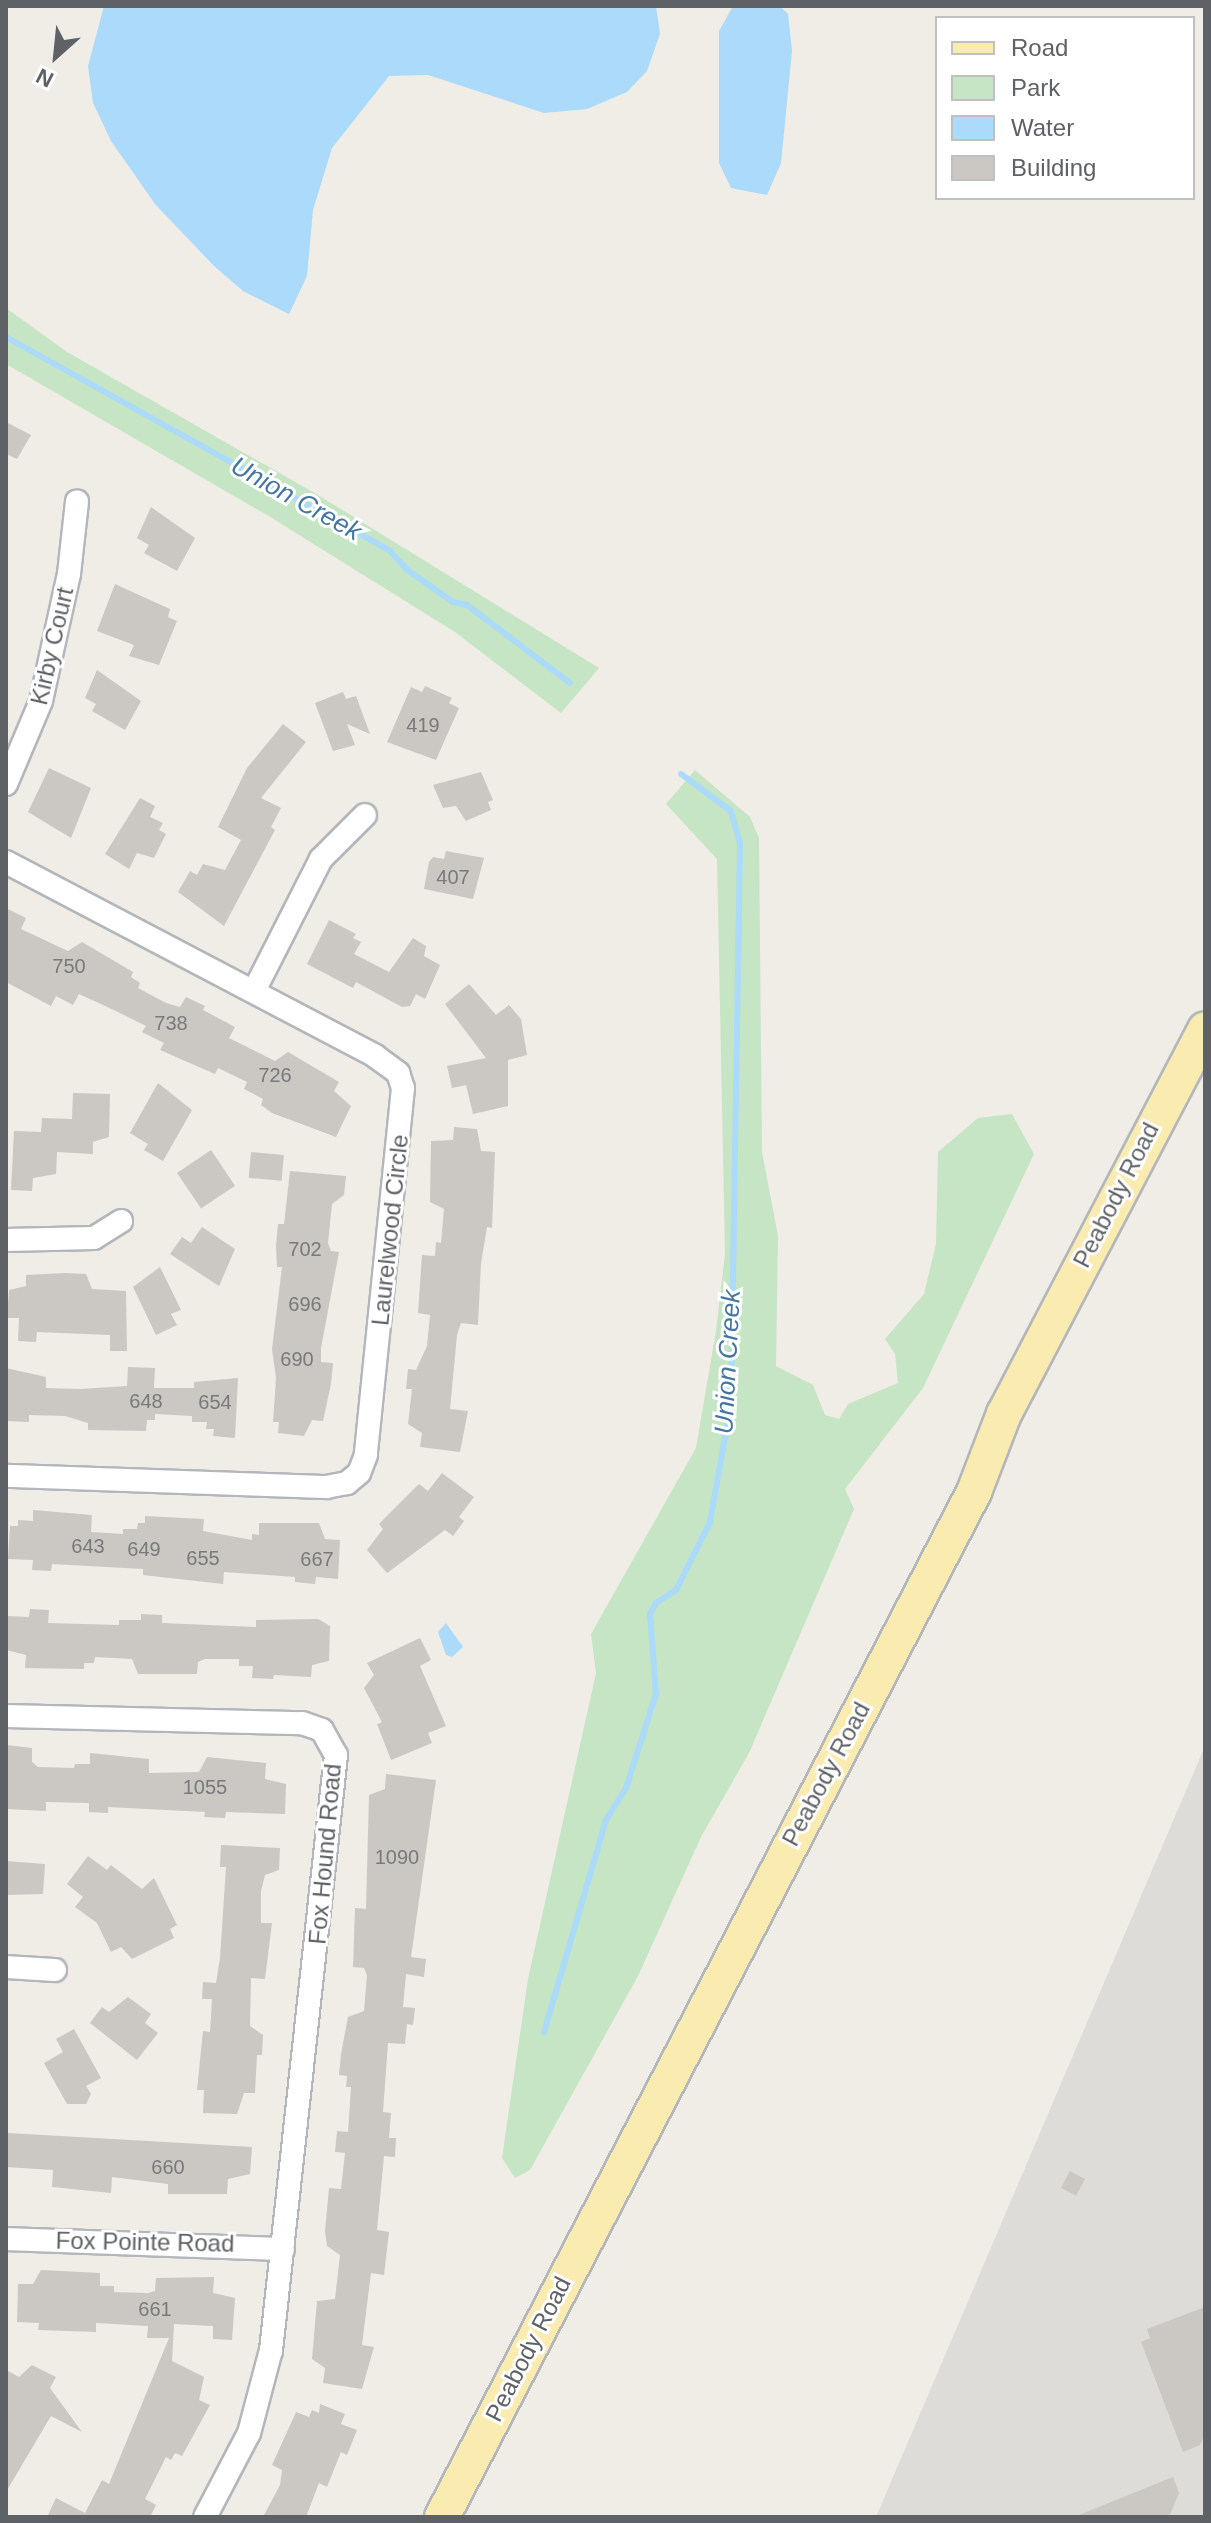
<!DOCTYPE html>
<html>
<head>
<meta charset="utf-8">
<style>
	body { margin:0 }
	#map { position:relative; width:1211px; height:2523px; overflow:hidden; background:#efede6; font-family:Helvetica,sans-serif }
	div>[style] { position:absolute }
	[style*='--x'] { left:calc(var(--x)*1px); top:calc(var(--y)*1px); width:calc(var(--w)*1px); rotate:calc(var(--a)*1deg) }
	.industrial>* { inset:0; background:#dedcd8 }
	.green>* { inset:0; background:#c5e5c4 }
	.water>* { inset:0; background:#abdafa }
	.stream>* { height:6px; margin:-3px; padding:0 3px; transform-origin:3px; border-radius:3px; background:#abdafa }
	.building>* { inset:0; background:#cbc7c2; transform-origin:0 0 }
	.roads { filter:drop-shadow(2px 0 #b3b6ba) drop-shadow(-2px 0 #b3b6ba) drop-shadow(0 2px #b3b6ba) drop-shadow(0 -2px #b3b6ba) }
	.street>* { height:22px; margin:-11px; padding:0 11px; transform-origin:11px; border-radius:11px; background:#fff }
	.primary>* { height:34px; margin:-17px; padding:0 17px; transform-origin:17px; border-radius:17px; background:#faebb0 }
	span { translate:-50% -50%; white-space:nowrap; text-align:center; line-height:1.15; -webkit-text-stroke:6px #fff; paint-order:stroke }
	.number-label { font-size:20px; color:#797a7c }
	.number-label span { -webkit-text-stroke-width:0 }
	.street-label { font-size:24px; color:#5e6165 }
	.water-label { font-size:26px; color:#4576a2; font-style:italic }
	.frame { position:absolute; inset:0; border:8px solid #5e6165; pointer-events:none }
	.legend { position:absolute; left:935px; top:16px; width:260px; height:184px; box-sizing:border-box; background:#fff; border:2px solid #bfc0c1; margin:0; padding:10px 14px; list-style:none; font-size:24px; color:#5e6165 }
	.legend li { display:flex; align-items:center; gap:16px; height:40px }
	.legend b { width:40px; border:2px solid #bfc0c1 }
	.north { position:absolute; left:16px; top:16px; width:80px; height:80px; -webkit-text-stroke:6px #fff; paint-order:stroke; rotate:207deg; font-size:22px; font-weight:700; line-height:32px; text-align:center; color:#5e6165 }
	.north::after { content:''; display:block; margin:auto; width:28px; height:36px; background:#5e6165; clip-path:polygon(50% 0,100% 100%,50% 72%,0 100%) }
</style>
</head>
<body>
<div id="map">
	<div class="industrial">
		<i style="clip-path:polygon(1205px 1746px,1205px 2517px,876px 2517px)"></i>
	</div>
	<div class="green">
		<i style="clip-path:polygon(6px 308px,67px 352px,318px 495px,599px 668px,561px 713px,455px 632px,267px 515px,6px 364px)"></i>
		<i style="clip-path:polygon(695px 770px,750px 817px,759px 838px,762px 1152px,778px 1236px,776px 1366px,813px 1385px,825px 1415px,839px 1419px,848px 1404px,898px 1383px,895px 1354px,885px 1339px,924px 1294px,936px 1244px,938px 1152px,978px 1118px,1012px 1114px,1034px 1154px,923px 1388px,845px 1489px,854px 1509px,749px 1753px,701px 1837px,638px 1976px,530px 2170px,515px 2178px,502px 2158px,528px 1979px,596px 1673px,591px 1634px,696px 1448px,716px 1331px,725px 1254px,717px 859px,666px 804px)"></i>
	</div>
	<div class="water">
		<i style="clip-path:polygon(104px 6px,656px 6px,660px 34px,647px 71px,627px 92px,587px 109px,544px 113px,428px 75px,389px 76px,332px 148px,313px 210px,307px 276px,289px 314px,243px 291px,214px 266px,155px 204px,111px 141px,93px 103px,88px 66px)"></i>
		<i style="clip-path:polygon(733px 6px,780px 6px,788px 14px,792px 51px,781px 163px,767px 195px,731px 188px,719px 163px,719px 31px)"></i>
		<i style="clip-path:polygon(446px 1623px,463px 1647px,452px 1657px,446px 1655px,438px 1632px)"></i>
	</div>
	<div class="stream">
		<i style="--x:6;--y:337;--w:440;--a:29.1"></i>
		<i style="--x:390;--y:551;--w:24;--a:48"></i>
		<i style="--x:406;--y:569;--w:57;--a:35.1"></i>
		<i style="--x:453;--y:602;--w:14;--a:12"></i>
		<i style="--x:467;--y:605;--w:129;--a:37.1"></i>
		<i style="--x:544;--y:2032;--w:221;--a:-73.7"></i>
		<i style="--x:606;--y:1820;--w:38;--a:-58"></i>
		<i style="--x:626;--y:1788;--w:99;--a:-72.3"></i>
		<i style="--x:656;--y:1694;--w:80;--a:-94.3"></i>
		<i style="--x:650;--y:1614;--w:13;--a:-61"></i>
		<i style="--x:656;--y:1603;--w:24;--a:-33"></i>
		<i style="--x:676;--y:1590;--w:76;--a:-63.4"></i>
		<i style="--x:710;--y:1522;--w:121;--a:-80"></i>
		<i style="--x:731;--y:1403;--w:560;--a:-89.08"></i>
		<i style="--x:740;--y:843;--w:33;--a:-106"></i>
		<i style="--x:731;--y:811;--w:62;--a:-143.5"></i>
	</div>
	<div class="building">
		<i style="clip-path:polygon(6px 422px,31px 435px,17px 459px,6px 454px)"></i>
		<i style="clip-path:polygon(151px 507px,195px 538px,177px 571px,144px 553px,149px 545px,137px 538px)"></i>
		<i style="clip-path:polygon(115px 584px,170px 609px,168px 617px,177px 621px,159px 665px,129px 656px,134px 645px,97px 631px)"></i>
		<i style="clip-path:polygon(97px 670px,141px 701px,125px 730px,92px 711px,96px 704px,85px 698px)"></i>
		<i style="clip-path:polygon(425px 686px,452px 698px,449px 703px,459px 708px,436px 760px,387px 742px,411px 687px,422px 692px)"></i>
		<i style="clip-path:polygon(343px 692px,346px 699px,356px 696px,370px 734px,347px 724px,355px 745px,333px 751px,315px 703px)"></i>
		<i style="clip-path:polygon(283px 724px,306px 742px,261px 798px,281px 808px,271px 827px,275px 830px,224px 926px,178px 892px,190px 871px,197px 875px,203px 864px,225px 870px,241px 840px,218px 827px,247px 768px)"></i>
		<i style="clip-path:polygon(49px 768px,91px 788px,71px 838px,28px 812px)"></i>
		<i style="clip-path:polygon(481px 772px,493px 800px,488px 802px,491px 810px,466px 821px,456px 806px,443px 808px,433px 785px)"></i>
		<i style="clip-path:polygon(140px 798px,155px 806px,150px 817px,163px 823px,159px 830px,166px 834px,154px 858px,137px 853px,129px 869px,105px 854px)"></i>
		<i style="clip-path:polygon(446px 851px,484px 858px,473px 899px,424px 889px,429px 862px,433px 857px,444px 859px)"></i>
		<i style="clip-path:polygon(6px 908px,26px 918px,21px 929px,68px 951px,82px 942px,133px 972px,131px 977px,140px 983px,138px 988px,166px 1003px,180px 1007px,186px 997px,205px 1006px,203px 1010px,235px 1027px,229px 1038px,275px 1061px,288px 1052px,339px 1082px,334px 1091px,351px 1106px,336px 1137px,272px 1113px,261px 1105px,263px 1099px,244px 1089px,247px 1082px,218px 1068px,215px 1074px,160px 1050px,164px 1043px,142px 1032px,146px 1026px,116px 1011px,79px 994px,73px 1005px,56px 996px,51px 1006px,6px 982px)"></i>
		<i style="clip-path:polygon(329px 920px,356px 934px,353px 938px,361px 942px,354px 954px,389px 972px,413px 938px,426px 946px,424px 956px,440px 965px,425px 999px,416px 994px,410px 1006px,402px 1007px,356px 982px,353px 988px,307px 964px)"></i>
		<i style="clip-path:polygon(469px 984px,496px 1015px,509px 1005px,521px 1019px,527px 1055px,508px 1060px,508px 1106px,473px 1114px,466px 1085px,452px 1088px,447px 1066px,486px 1058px,445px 1004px)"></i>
		<i style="clip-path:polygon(158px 1083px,192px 1110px,163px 1161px,144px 1150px,148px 1144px,130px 1133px)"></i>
		<i style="clip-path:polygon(73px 1093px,110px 1094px,109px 1137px,93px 1142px,93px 1154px,57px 1152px,56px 1174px,33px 1178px,32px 1191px,11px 1190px,14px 1131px,41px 1132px,42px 1118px,72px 1119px)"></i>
		<i style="clip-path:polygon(454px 1127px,477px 1129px,481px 1151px,495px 1152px,492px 1228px,487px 1227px,481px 1263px,478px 1325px,461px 1323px,457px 1335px,450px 1409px,468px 1411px,460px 1452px,420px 1447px,422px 1433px,408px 1424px,412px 1389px,406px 1389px,408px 1369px,416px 1370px,427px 1346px,430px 1315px,418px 1313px,422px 1255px,435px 1256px,436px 1242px,441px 1243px,444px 1209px,430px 1202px,431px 1141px,453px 1140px)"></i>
		<i style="left:211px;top:1150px;width:43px;height:41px;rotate:56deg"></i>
		<i style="left:251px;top:1152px;width:33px;height:26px;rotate:5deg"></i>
		<i style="clip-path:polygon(290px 1171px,346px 1176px,344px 1195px,332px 1204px,328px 1243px,331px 1251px,339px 1252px,321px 1348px,321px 1362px,333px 1363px,331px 1384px,323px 1421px,312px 1420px,304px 1436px,278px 1433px,279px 1422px,273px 1422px,276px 1378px,272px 1349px,282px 1267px,277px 1267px,276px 1245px,278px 1224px,284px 1224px)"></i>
		<i style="clip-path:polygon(202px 1227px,235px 1249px,219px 1286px,170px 1254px,182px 1237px,191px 1243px)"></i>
		<i style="clip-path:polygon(160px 1267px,181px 1310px,171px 1314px,177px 1325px,156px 1335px,133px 1287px)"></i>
		<i style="clip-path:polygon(65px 1273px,86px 1274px,92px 1289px,126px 1291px,127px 1351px,110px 1351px,110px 1335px,37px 1332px,36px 1342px,18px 1341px,19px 1318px,7px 1318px,9px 1290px,26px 1286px,26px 1275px)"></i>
		<i style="clip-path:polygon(128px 1367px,155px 1368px,154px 1388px,194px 1388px,194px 1382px,238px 1378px,235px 1438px,213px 1436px,214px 1429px,206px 1429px,207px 1422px,192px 1422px,192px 1416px,155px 1414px,155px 1420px,147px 1420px,146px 1431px,88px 1430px,88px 1423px,65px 1416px,29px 1415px,29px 1422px,6px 1421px,6px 1368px,46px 1377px,46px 1388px,80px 1389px,127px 1386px)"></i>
		<i style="clip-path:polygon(442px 1473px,474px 1497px,459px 1517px,464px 1521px,453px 1536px,445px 1530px,387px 1573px,367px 1550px,383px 1529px,379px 1524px,419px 1484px,428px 1491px)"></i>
		<i style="clip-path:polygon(33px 1510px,92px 1515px,91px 1532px,123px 1534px,123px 1529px,137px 1529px,138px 1523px,145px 1523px,145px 1516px,204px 1519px,203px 1531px,252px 1540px,252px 1534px,259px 1535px,259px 1523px,319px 1523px,325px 1539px,340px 1540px,338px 1579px,316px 1577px,315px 1584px,295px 1582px,295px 1577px,224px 1572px,223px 1584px,143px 1575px,143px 1569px,52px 1564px,51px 1571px,32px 1570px,33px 1560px,8px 1559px,10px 1526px,18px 1526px,18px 1520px,33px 1521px)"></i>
		<i style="clip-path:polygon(30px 1609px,49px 1610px,48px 1623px,119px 1625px,119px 1620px,141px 1620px,141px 1614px,162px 1615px,162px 1623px,256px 1627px,256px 1620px,318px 1619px,330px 1626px,329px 1661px,312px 1665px,311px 1677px,274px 1675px,273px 1679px,252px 1678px,253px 1666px,239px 1666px,239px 1659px,205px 1659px,198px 1662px,197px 1674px,138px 1674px,132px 1659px,95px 1657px,94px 1663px,84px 1663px,84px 1669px,25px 1668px,26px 1655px,6px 1650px,6px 1616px,29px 1617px)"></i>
		<i style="clip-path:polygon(420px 1638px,431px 1660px,420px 1666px,446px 1726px,428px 1733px,432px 1743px,391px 1760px,377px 1724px,382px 1722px,364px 1688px,374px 1675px,367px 1663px)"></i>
		<i style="clip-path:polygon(6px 1745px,32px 1748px,32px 1762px,38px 1767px,74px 1768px,75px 1764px,90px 1764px,90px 1753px,149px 1759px,149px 1773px,199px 1772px,207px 1757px,266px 1763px,265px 1779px,286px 1784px,285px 1814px,226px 1812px,225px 1818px,204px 1817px,205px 1812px,108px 1807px,108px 1813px,89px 1812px,89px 1803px,46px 1802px,46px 1811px,8px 1809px)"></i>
		<i style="clip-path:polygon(386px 1774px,436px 1780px,411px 1957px,426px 1959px,424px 1977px,406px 1974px,403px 2007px,415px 2008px,413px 2025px,407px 2024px,405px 2044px,388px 2043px,383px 2112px,391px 2113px,389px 2138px,396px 2138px,395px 2157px,384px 2156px,377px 2230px,389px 2232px,384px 2275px,371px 2273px,362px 2345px,374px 2347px,362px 2389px,323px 2383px,325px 2368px,312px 2359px,317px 2301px,335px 2299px,340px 2255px,327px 2246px,325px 2231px,329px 2188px,341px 2189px,345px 2153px,335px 2152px,337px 2131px,348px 2132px,351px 2087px,346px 2087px,347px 2076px,339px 2075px,341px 2054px,348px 2017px,364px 2011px,367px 1975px,364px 1968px,353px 1967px,355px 1908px,366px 1909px,369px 1795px,385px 1789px)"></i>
		<i style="clip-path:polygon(221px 1845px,280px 1848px,279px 1870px,265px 1875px,261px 1891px,261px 1923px,272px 1923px,265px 1979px,251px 1978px,250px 2026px,263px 2035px,262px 2055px,257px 2055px,255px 2093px,244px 2093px,237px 2114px,203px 2113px,204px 2090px,197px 2090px,203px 2031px,210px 2032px,212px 1999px,202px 1999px,203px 1982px,216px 1983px,220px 1958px,226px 1867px,220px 1867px)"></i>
		<i style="clip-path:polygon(88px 1856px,107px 1870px,111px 1865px,142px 1889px,154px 1878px,177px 1925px,170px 1929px,174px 1938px,132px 1959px,121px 1947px,111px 1952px,97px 1923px,75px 1907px,83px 1897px,67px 1884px)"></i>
		<i style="clip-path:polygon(6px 1861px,45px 1864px,43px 1894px,6px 1895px)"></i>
		<i style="clip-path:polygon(128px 1997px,151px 2014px,145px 2023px,158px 2033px,137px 2060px,90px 2023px,102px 2007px,109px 2012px)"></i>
		<i style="clip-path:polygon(74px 2029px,101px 2078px,86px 2086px,91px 2094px,86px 2104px,67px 2104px,44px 2063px,63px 2052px,56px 2039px)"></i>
		<i style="clip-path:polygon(8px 2133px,252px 2147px,250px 2174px,228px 2179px,227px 2194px,168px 2194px,168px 2184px,112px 2177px,111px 2193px,52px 2187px,53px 2170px,6px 2167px)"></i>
		<i style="left:1070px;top:2171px;width:17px;height:19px;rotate:28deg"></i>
		<i style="clip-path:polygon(41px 2270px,100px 2273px,100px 2286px,114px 2286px,114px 2292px,148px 2293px,155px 2291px,156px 2278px,214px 2277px,213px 2293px,235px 2298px,232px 2340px,213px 2339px,213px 2326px,174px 2324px,172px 2361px,204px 2377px,199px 2400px,210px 2405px,182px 2456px,175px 2453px,171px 2460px,166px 2457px,145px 2499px,156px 2505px,150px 2517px,47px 2517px,56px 2498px,85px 2513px,102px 2480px,109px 2484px,169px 2338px,147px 2338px,148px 2326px,96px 2323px,96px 2332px,38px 2330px,39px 2323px,17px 2322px,18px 2284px,33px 2284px)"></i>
		<i style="clip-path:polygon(1205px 2307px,1205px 2434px,1200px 2445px,1183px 2452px,1141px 2342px,1150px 2338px,1147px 2329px)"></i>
		<i style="clip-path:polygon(32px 2365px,56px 2377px,50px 2388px,82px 2432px,51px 2416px,6px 2492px,6px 2370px,19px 2377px)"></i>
		<i style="clip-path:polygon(320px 2404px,345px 2414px,341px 2424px,357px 2430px,347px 2455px,341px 2452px,327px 2487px,319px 2483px,306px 2517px,263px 2517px,280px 2485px,282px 2470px,272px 2465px,296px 2412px,309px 2417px,312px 2410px,319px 2413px)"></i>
		<i style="clip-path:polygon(1173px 2477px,1179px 2493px,1169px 2517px,1074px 2517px)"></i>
	</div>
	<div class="roads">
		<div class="street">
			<i style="--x:6;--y:784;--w:90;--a:-67.1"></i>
			<i style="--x:41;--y:701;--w:130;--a:-77.6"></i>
			<i style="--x:69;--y:574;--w:73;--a:-83.7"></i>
			<i style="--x:6;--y:862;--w:417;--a:27.7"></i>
			<i style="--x:375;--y:1056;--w:29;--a:36"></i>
			<i style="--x:398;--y:1073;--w:16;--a:72"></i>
			<i style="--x:403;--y:1088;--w:369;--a:95.8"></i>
			<i style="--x:366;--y:1455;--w:19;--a:111"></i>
			<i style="--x:359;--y:1473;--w:16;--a:140"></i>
			<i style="--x:347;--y:1483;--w:20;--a:169"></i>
			<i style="--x:327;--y:1487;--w:321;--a:-178"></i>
			<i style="--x:254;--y:991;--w:148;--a:-63.1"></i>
			<i style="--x:321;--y:859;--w:62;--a:-45"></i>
			<i style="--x:6;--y:1240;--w:88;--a:-1.3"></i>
			<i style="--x:94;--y:1238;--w:32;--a:-32"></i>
			<i style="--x:6;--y:1716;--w:296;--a:1.4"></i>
			<i style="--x:302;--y:1723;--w:21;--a:19"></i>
			<i style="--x:322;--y:1730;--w:29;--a:61"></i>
			<i style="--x:336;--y:1755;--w:599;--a:96.23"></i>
			<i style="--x:271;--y:2350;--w:86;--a:104.8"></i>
			<i style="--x:249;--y:2433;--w:95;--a:117.6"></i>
			<i style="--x:6;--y:1967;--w:49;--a:3.5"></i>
			<i style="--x:6;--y:2239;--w:277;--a:2.1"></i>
		</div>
		<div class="primary">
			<i style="--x:442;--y:2517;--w:1155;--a:-62.57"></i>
			<i style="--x:974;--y:1492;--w:84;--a:-69"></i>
			<i style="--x:1004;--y:1414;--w:434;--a:-62.4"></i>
		</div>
	</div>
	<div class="number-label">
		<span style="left:423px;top:725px">419</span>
		<span style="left:453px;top:877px">407</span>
		<span style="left:69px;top:966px">750</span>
		<span style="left:171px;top:1023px">738</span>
		<span style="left:275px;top:1075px">726</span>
		<span style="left:305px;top:1249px">702</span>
		<span style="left:305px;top:1304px">696</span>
		<span style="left:297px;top:1359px">690</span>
		<span style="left:146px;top:1401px">648</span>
		<span style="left:215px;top:1402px">654</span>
		<span style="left:88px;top:1546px">643</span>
		<span style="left:144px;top:1549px">649</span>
		<span style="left:203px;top:1558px">655</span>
		<span style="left:317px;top:1559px">667</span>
		<span style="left:205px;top:1787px">1055</span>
		<span style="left:397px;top:1857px">1090</span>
		<span style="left:168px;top:2167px">660</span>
		<span style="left:155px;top:2309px">661</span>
	</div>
	<div class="street-label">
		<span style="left:52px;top:646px;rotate:-77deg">Kirby Court</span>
		<span style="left:1116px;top:1195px;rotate:-63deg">Peabody Road</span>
		<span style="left:390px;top:1230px;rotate:-84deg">Laurelwood Circle</span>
		<span style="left:826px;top:1774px;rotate:-62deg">Peabody Road</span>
		<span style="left:325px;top:1854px;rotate:-85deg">Fox Hound Road</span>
		<span style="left:145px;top:2242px;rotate:1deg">Fox Pointe Road</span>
		<span style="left:528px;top:2349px;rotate:-63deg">Peabody Road</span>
	</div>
	<div class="water-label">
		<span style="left:296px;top:499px;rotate:29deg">Union Creek</span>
		<span style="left:728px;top:1362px;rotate:-87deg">Union Creek</span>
	</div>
	<div class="frame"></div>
	<ul class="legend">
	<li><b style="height:10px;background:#faebb0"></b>Road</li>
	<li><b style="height:22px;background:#c5e5c4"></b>Park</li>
	<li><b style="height:22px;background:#abdafa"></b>Water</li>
	<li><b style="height:22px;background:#cbc7c2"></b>Building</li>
	</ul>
	<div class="north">N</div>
</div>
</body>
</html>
